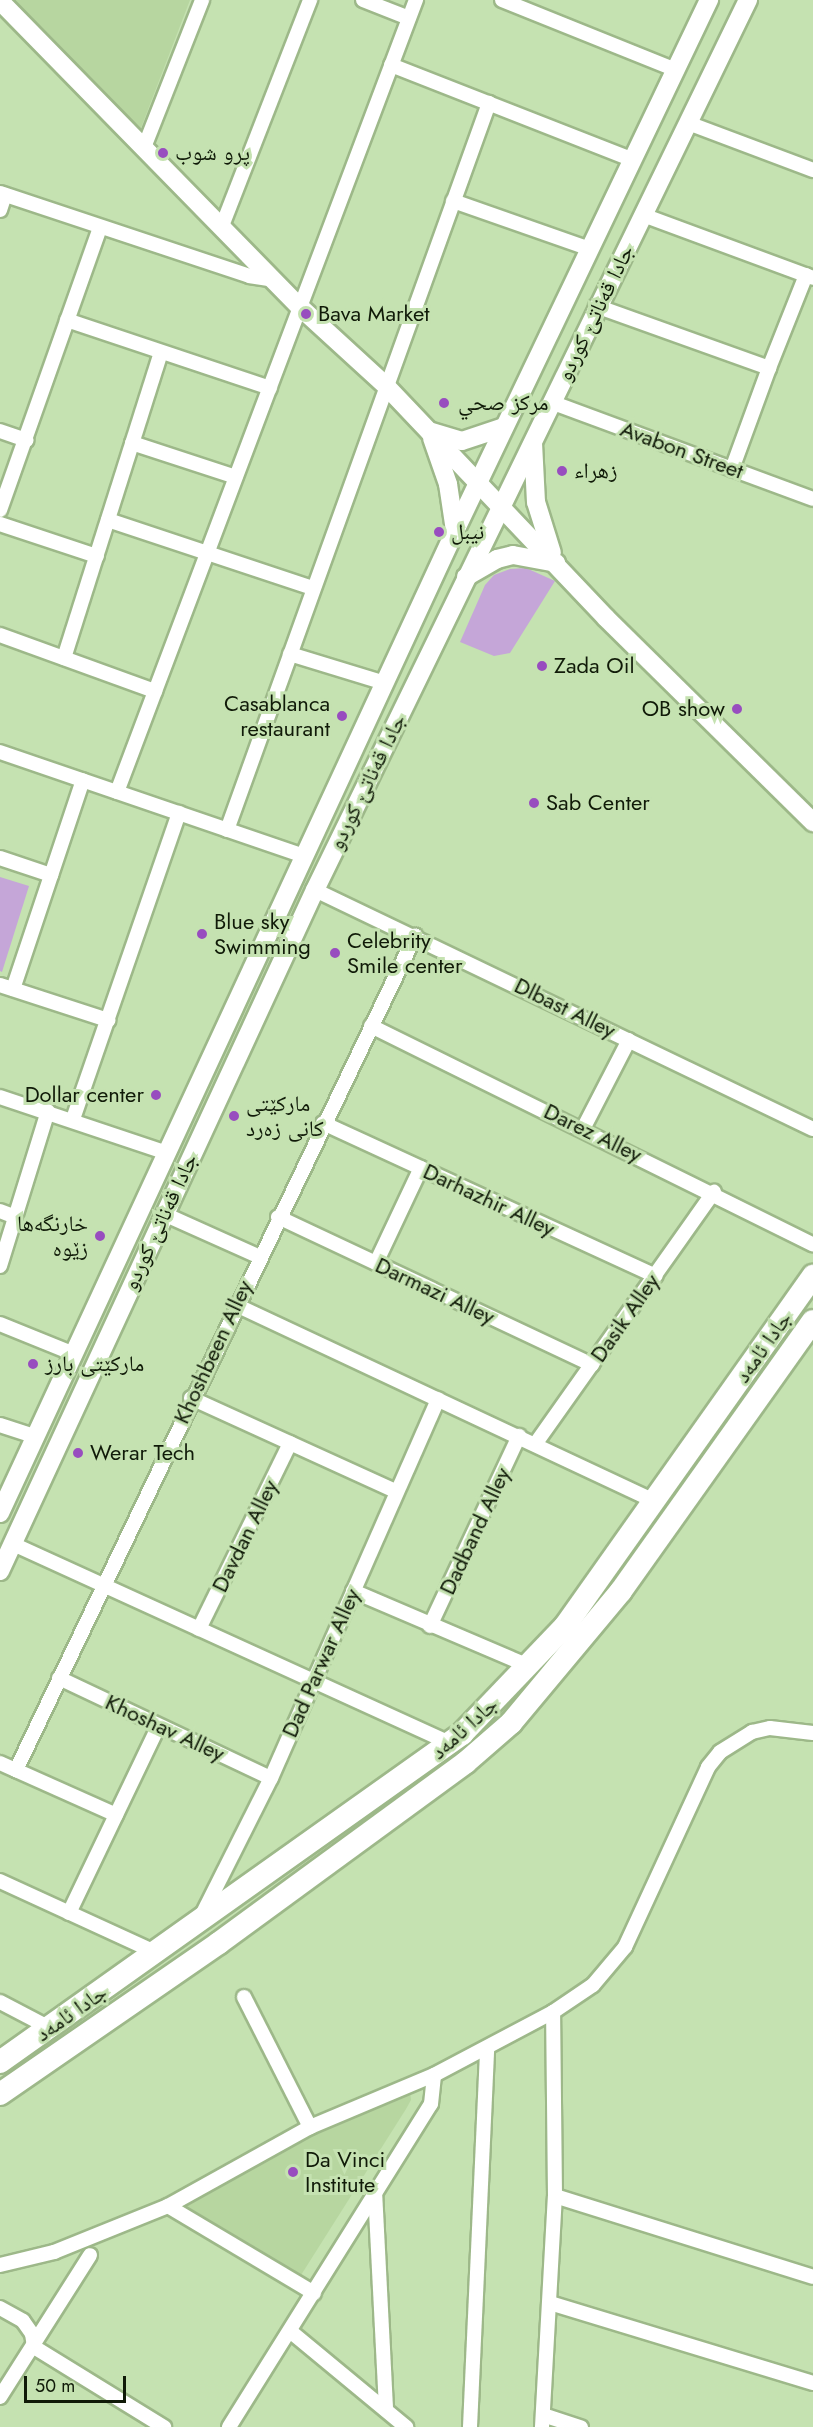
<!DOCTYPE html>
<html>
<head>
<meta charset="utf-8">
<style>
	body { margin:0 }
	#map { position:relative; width:813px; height:2427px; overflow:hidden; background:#c5e2b1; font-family:Jost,"Noto Naskh Arabic",sans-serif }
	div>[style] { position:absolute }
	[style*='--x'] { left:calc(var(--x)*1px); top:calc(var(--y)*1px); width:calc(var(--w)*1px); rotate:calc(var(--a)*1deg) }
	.built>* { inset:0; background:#b7d6a0 }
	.green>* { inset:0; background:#c5a6d8 }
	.roads { filter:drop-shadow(2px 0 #9db889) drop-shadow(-2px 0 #9db889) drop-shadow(0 2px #9db889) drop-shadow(0 -2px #9db889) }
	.minor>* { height:14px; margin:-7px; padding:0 7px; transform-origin:7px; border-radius:7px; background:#fff }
	.tertiary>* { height:18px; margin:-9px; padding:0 9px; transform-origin:9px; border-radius:9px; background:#fff }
	.primary>* { height:22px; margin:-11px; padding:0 11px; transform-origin:11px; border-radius:11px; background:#fff }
	.dots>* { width:16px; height:16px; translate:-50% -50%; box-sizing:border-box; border:3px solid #c5e2b1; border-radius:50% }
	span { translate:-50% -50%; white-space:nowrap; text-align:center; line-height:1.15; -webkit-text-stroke:6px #c5e2b1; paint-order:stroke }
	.poi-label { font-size:22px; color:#101a08 }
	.left { translate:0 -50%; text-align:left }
	.right { translate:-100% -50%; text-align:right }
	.street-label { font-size:22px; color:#101a08 }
	.scale { position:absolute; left:24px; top:2376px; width:102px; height:27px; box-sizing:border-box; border:3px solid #101a08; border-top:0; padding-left:8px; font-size:18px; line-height:21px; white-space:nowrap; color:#101a08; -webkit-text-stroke:4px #c5e2b1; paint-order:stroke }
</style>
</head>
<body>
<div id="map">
	<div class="built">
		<i style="clip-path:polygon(8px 0,190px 0,139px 133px)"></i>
		<i style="clip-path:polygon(409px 2083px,411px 2100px,406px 2109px,296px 2283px,167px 2204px)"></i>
	</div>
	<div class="green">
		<i style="clip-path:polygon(526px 568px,555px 581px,510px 653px,494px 656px,460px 642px,485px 585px,494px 575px,510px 569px)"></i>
		<i style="clip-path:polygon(0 877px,29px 886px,2px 972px,0 971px)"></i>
	</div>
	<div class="roads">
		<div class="minor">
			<i style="--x:363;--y:0;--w:49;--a:21.4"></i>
			<i style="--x:502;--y:0;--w:188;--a:21.9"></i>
			<i style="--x:391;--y:65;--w:260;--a:21.4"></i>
			<i style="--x:688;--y:123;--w:134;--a:20.6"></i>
			<i style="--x:145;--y:145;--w:156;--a:-68.5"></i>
			<i style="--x:0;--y:193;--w:262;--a:18.4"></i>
			<i style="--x:249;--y:276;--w:25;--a:9"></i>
			<i style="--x:453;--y:201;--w:145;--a:19.3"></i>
			<i style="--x:0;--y:210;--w:16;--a:-72"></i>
			<i style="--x:643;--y:215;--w:181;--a:20.3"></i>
			<i style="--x:222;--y:226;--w:243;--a:-68.7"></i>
			<i style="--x:596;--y:306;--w:184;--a:19.7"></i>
			<i style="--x:769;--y:368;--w:108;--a:110.1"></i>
			<i style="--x:67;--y:320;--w:214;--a:18.5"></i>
			<i style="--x:769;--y:368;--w:100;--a:-68.3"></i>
			<i style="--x:551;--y:402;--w:279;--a:20.3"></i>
			<i style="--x:0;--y:431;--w:28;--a:19"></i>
			<i style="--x:132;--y:443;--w:109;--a:18.1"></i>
			<i style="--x:0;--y:510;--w:299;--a:-70.5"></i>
			<i style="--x:108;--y:520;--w:216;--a:18.4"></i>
			<i style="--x:0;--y:524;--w:102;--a:18.3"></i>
			<i style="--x:0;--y:635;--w:165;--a:19.9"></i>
			<i style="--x:290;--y:654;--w:99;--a:17"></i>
			<i style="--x:64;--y:658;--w:320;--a:-72.4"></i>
			<i style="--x:0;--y:752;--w:321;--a:18.9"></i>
			<i style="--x:117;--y:792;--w:847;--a:-69.32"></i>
			<i style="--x:227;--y:830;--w:773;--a:-70.18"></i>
			<i style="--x:0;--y:858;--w:54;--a:18.4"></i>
			<i style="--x:315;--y:890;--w:552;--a:25.64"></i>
			<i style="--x:0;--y:985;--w:114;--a:18"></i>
			<i style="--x:13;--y:989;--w:220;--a:-71.5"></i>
			<i style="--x:371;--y:1026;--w:493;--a:26.3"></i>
			<i style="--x:0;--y:1097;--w:176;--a:18.5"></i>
			<i style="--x:73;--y:1119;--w:324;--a:-70.9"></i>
			<i style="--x:323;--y:1123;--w:366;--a:24.7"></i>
			<i style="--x:583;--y:1129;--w:100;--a:-62.7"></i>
			<i style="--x:0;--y:1211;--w:17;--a:21"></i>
			<i style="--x:164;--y:1214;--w:103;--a:24.1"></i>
			<i style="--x:278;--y:1217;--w:347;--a:25.2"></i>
			<i style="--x:376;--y:1263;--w:105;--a:-64.7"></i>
			<i style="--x:0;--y:1266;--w:162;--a:-72.8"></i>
			<i style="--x:236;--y:1305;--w:464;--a:25.1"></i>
			<i style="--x:0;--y:1324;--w:80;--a:22.1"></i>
			<i style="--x:191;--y:1398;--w:226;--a:24.5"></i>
			<i style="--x:0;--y:1425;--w:38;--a:18"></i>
			<i style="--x:536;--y:1443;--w:308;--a:-54.7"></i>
			<i style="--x:13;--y:1544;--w:482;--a:24.5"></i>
			<i style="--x:353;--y:1591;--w:191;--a:23.1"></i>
			<i style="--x:430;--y:1626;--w:210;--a:-64.9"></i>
			<i style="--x:199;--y:1629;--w:207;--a:-63.9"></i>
			<i style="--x:59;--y:1678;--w:234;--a:25.3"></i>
			<i style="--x:0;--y:1763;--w:127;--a:24.1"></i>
			<i style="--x:16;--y:1770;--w:925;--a:-64.43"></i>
			<i style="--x:0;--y:1881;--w:173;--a:24.6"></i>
			<i style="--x:69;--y:1913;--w:206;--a:-64.4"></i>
			<i style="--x:202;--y:1915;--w:153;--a:-63.3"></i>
			<i style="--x:271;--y:1778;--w:414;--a:-66.2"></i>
			<i style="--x:244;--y:1997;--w:146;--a:63.1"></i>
			<i style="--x:0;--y:2002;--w:56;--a:27.5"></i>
			<i style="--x:375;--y:2191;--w:219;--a:87.1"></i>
			<i style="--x:555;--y:2196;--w:270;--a:17.4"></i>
			<i style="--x:168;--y:2206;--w:170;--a:30.8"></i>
			<i style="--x:0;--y:2265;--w:56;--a:-13.5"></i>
			<i style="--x:54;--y:2252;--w:123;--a:-22"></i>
			<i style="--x:168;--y:2206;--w:162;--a:-29.1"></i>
			<i style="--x:310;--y:2127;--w:134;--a:-22.8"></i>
			<i style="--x:434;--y:2075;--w:135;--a:-27.9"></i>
			<i style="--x:553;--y:2012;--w:48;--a:-34"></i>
			<i style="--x:593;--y:1985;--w:50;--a:-49.9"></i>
			<i style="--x:625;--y:1947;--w:198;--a:-65.2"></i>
			<i style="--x:708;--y:1767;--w:19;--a:-51"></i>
			<i style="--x:720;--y:1752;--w:38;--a:-32"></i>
			<i style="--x:752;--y:1732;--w:18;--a:-13"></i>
			<i style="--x:770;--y:1728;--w:43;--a:6.6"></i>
			<i style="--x:550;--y:2303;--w:275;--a:16.9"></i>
			<i style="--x:0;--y:2308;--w:26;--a:29"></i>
			<i style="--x:23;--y:2321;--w:16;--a:55"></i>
			<i style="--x:32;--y:2334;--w:13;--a:81"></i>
			<i style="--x:34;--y:2347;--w:153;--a:31.6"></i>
			<i style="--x:290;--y:2331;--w:151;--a:39.6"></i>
			<i style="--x:0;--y:2397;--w:168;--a:-57.6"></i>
			<i style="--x:543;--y:2415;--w:40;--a:18"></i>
			<i style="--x:229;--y:2427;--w:381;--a:-58"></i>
			<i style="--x:431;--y:2104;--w:29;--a:-84"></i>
			<i style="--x:470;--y:2427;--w:379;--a:-87.4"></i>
			<i style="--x:542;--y:2427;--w:231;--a:-86.8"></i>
			<i style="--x:555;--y:2196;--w:184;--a:-90.6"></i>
		</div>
		<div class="tertiary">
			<i style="--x:0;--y:1;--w:430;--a:45.6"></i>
			<i style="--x:301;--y:308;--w:115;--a:42.5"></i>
			<i style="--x:386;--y:386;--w:320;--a:46.5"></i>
			<i style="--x:606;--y:618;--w:291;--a:44.6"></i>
			<i style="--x:429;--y:431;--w:34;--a:17"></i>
			<i style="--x:462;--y:441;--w:44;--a:-18.4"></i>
			<i style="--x:432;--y:438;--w:49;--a:70.8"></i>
			<i style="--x:448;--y:484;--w:48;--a:81.5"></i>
			<i style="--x:533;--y:443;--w:59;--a:87.1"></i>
			<i style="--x:536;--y:502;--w:53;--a:72.6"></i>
			<i style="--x:466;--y:577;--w:36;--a:-30"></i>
			<i style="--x:497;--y:559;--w:16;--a:-14"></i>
			<i style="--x:513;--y:555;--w:44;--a:10.5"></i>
			<i style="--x:0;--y:1513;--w:1082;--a:-65.14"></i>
			<i style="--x:455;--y:531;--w:589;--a:-64.44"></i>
			<i style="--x:0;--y:1571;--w:750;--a:-65.18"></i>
			<i style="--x:315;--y:890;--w:990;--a:-64.06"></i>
		</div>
		<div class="primary">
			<i style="--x:0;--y:2062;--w:567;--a:-35.37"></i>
			<i style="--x:462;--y:1734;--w:151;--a:-46.3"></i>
			<i style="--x:566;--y:1625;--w:428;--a:-54.7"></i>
			<i style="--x:0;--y:2094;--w:266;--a:-34.6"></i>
			<i style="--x:219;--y:1943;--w:305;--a:-36.2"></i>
			<i style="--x:465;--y:1763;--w:61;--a:-41"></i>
			<i style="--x:511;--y:1723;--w:172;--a:-50.2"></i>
			<i style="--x:621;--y:1591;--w:331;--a:-54.6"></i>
		</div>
	</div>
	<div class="dots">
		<i style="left:163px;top:153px;background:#984dbf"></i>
		<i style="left:306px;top:314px;background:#984dbf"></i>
		<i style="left:444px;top:403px;background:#984dbf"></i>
		<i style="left:562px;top:471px;background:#984dbf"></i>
		<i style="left:439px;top:532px;background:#984dbf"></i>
		<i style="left:542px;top:666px;background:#984dbf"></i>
		<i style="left:737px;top:709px;background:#984dbf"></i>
		<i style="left:342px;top:716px;background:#984dbf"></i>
		<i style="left:534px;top:803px;background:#984dbf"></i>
		<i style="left:202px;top:934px;background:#984dbf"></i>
		<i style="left:335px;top:953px;background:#984dbf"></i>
		<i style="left:156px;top:1095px;background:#984dbf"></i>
		<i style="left:234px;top:1116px;background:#984dbf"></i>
		<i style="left:100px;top:1236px;background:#984dbf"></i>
		<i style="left:33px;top:1364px;background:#984dbf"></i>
		<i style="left:78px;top:1453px;background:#984dbf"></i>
		<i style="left:293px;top:2172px;background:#984dbf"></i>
	</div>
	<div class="poi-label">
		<span class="left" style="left:175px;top:153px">پرو شوب</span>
		<span class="left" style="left:318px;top:314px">Bava Market</span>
		<span class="left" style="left:458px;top:403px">مركز صحي</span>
		<span class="left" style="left:574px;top:471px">زهراء</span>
		<span class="left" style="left:451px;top:532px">نيبل</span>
		<span class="left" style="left:554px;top:666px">Zada Oil</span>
		<span class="right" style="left:330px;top:716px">Casablanca<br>restaurant</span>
		<span class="right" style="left:725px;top:709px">OB show</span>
		<span class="left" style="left:546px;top:803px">Sab Center</span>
		<span class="left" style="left:214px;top:934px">Blue sky<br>Swimming</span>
		<span class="left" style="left:347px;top:953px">Celebrity<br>Smile center</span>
		<span class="right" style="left:144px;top:1095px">Dollar center</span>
		<span class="left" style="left:246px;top:1116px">مارکێتی<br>کانی زەرد</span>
		<span class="right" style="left:88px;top:1236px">خارنگەها<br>زێوە</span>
		<span class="left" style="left:45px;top:1364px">مارکێتی بارز</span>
		<span class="left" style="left:90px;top:1453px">Werar Tech</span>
		<span class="left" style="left:305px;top:2172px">Da Vinci<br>Institute</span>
	</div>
	<div class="street-label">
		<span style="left:595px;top:313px;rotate:-64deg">جادا قەناتێ کوردو</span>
		<span style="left:682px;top:450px;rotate:20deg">Avabon Street</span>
		<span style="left:367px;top:782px;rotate:-64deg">جادا قەناتێ کوردو</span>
		<span style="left:565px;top:1008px;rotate:26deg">Dlbast Alley</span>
		<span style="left:593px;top:1133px;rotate:26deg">Darez Alley</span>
		<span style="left:489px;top:1200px;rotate:25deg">Darhazhir Alley</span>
		<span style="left:160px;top:1222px;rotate:-65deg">جادا قەناتێ کوردو</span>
		<span style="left:435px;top:1291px;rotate:25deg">Darmazi Alley</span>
		<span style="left:625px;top:1318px;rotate:-55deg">Dasik Alley</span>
		<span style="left:763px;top:1347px;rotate:-55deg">جادا ئامەد</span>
		<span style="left:213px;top:1352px;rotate:-65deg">Khoshbeen Alley</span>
		<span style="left:475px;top:1531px;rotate:-65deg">Dadband Alley</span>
		<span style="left:245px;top:1536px;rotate:-64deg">Davdan Alley</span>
		<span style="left:321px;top:1663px;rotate:-66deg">Dad Parwar Alley</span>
		<span style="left:165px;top:1728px;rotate:25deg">Khoshav Alley</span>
		<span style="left:464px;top:1728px;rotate:-42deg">جادا ئامەد</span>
		<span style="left:71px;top:2013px;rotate:-35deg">جادا ئامەد</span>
	</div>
	<div class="scale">50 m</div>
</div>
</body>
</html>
